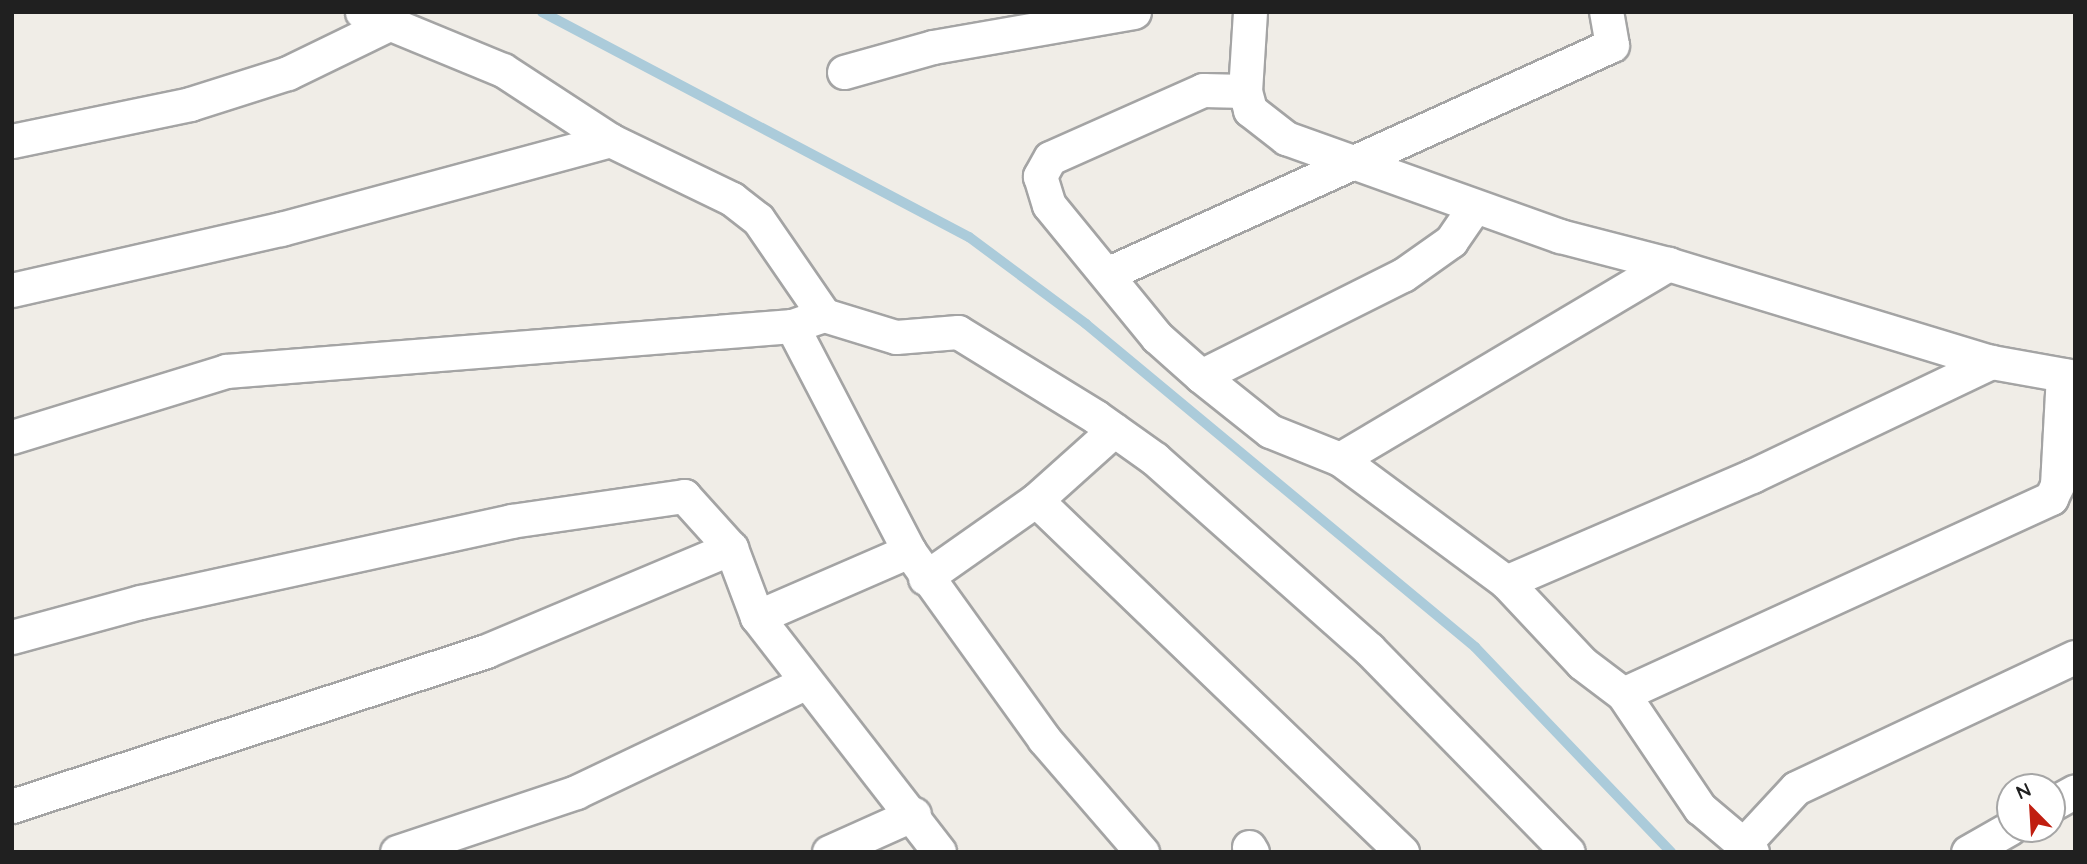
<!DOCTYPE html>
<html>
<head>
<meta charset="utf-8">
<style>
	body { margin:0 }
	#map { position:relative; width:2087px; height:864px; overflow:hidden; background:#f0ede7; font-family:Quicksand,sans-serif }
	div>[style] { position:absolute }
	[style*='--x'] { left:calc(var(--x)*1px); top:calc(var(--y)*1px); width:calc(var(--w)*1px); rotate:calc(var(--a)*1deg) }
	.stream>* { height:10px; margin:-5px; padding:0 5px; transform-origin:5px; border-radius:5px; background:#abcbda }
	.roads { filter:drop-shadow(2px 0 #a4a4a4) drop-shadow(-2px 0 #a4a4a4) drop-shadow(0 2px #a4a4a4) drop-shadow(0 -2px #a4a4a4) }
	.minor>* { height:33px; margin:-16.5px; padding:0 16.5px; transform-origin:16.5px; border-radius:16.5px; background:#fff }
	span { translate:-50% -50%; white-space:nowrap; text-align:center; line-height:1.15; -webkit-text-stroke:5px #fff; paint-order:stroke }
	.frame { position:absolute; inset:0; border:14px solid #202020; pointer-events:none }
	.north { position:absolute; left:1996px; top:773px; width:70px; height:70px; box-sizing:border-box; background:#fff; border:2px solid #a6a6a6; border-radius:50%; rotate:336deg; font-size:19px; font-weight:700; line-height:28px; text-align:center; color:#202020 }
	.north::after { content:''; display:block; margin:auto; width:24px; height:32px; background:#c01e10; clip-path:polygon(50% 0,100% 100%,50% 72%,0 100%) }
</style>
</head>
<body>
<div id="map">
	<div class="stream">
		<i style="--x:542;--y:12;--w:483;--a:27.8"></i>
		<i style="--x:969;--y:237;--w:146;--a:36.6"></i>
		<i style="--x:1086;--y:324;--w:506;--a:39.7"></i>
		<i style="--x:1475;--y:647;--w:284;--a:46.3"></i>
	</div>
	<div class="roads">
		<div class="minor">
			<i style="--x:362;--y:12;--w:152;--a:22.4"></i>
			<i style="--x:503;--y:70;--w:128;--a:33.2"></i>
			<i style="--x:610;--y:140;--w:136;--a:25.8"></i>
			<i style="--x:732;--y:199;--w:33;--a:38"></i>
			<i style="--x:758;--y:219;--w:116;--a:55.5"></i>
			<i style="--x:824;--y:315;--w:75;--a:17"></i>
			<i style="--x:896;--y:337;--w:62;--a:-4.6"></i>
			<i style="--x:958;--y:332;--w:162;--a:31.6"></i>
			<i style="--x:1096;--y:417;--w:72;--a:35.4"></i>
			<i style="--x:1155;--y:459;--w:286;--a:41.6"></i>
			<i style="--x:1369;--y:649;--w:284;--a:45.6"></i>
			<i style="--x:1250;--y:12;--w:79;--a:93.6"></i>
			<i style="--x:1245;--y:91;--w:20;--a:75"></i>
			<i style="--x:1250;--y:110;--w:46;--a:37.9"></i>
			<i style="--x:1286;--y:138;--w:291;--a:19.7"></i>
			<i style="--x:1560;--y:236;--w:112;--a:14.5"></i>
			<i style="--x:844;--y:72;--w:92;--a:-15.7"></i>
			<i style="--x:933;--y:47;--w:204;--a:-9.9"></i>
			<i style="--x:1245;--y:91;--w:42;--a:-178.6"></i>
			<i style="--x:1203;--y:90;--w:167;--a:156"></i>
			<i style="--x:1050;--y:158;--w:21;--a:119"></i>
			<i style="--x:1040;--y:176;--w:30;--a:73"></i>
			<i style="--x:1049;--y:205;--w:171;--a:50.7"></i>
			<i style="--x:1157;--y:337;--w:59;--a:41.6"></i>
			<i style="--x:1201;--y:376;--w:88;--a:38.6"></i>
			<i style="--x:1270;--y:431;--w:75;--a:21.8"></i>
			<i style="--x:1340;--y:459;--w:207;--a:36.5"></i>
			<i style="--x:1506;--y:582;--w:111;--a:46.8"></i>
			<i style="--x:1582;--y:663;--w:51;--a:37.1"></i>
			<i style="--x:1623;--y:694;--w:138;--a:56"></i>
			<i style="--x:1700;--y:808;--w:68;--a:40.2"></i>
			<i style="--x:12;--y:141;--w:182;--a:-11.7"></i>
			<i style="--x:190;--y:104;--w:103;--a:-17.6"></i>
			<i style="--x:288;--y:73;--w:117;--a:-25.9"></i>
			<i style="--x:1109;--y:273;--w:552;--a:-24.38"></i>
			<i style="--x:1612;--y:45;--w:34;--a:-100"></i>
			<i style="--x:12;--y:290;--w:276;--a:-12.8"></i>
			<i style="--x:281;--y:229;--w:341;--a:-15.1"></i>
			<i style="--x:792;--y:326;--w:254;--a:62.5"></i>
			<i style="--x:1201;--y:376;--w:226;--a:-26.6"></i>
			<i style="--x:1403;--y:275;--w:59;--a:-35.3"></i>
			<i style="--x:1451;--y:241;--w:42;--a:-55.6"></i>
			<i style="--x:1114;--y:430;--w:105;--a:138.1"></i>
			<i style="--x:1036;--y:500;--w:508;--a:43.88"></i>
			<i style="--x:12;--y:437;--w:224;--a:-17.1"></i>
			<i style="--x:226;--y:371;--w:568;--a:-4.55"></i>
			<i style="--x:792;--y:326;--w:34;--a:-19"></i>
			<i style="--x:1340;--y:459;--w:382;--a:-30.7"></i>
			<i style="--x:1668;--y:264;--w:338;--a:16.9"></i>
			<i style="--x:1991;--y:362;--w:85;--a:10.1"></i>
			<i style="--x:925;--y:578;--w:136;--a:-35.1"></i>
			<i style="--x:1506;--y:582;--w:268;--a:-23.3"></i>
			<i style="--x:1752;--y:476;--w:265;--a:-25.5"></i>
			<i style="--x:757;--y:617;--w:297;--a:52.2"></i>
			<i style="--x:12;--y:637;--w:133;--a:-15.3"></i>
			<i style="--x:140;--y:602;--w:380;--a:-12.3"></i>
			<i style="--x:511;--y:521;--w:175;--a:-8.2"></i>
			<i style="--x:684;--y:496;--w:70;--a:47.9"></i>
			<i style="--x:731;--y:548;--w:74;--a:69.4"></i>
			<i style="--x:757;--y:617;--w:166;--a:-23.5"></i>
			<i style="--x:909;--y:551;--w:231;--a:54.3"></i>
			<i style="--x:1044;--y:739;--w:150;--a:49.1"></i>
			<i style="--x:1623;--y:694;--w:471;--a:-24.6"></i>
			<i style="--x:2051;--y:498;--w:14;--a:-65"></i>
			<i style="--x:2057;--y:485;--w:110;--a:-86.9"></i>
			<i style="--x:2052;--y:804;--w:26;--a:-29"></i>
			<i style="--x:12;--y:806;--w:499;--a:-18.1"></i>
			<i style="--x:486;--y:651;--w:266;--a:-22.8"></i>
			<i style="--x:1744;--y:844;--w:76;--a:-47.1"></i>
			<i style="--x:1796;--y:788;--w:308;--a:-25.2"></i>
			<i style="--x:1249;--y:847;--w:6;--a:59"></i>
			<i style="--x:397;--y:852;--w:189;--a:-18.5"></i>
			<i style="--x:576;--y:792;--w:254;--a:-25.5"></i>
			<i style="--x:829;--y:852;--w:93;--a:-24.1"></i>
			<i style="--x:1968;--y:852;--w:48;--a:-29.7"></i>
		</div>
	</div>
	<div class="frame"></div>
	<div class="north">N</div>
</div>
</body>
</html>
